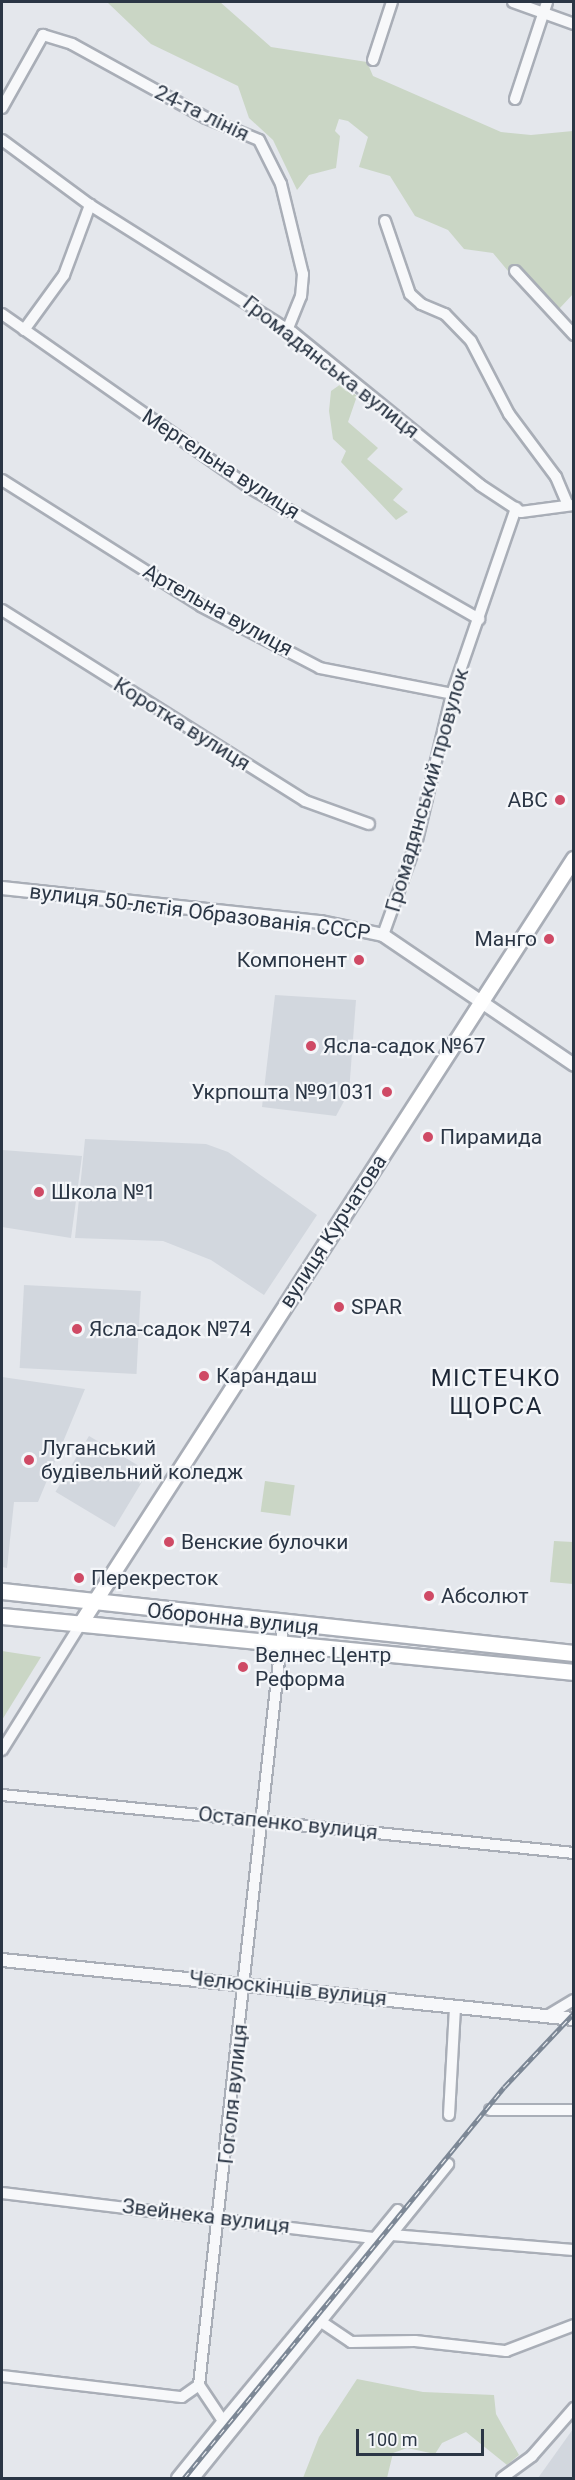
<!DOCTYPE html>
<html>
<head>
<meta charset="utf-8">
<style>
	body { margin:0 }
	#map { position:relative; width:575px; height:2480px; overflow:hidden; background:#e4e7ec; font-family:Roboto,sans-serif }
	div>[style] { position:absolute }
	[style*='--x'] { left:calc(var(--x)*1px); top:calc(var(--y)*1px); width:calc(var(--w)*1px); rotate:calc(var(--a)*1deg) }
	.built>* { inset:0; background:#d2d7de; transform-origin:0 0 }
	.green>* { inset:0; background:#cad6c5; transform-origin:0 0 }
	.roads { filter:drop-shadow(2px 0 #a9aeb7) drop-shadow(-2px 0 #a9aeb7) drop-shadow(0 2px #a9aeb7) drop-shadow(0 -2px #a9aeb7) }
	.minor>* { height:10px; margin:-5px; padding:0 5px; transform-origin:5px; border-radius:5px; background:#f7f8fa }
	.tertiary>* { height:12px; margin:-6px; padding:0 6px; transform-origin:6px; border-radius:6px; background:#f7f8fa }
	.secondary>* { height:14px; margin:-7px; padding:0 7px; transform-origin:7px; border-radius:7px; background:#fff }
	.primary>* { height:15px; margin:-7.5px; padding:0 7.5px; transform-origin:7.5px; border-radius:7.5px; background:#fff }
	.rail>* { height:4.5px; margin-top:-2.25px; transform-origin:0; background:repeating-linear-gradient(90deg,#f4f6f9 0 7px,#7d8896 0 14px); box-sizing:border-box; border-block:2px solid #7d8896 }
	.dots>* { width:16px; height:16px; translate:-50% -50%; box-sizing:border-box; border:3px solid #f4f6f9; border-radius:50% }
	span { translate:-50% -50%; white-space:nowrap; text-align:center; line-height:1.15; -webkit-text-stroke:4.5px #f4f6f9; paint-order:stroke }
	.street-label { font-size:21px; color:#2b3645 }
	.poi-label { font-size:21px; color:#2b3645 }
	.right { translate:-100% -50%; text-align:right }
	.left { translate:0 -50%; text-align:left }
	.quarter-label { font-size:24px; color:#1d2736; letter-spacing:1.5px }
	.frame { position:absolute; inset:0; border:3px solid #2b3645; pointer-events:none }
	.scale { position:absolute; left:356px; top:2429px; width:128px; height:27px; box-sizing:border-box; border:3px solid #2b3645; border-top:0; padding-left:8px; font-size:18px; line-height:21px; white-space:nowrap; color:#2b3645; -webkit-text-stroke:4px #f4f6f9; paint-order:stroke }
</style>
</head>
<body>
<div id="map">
	<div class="built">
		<i style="clip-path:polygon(275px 995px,356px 1000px,349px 1092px,336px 1116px,262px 1107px)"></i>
		<i style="clip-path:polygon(85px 1139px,206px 1144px,228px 1152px,317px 1215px,264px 1295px,211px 1260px,163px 1241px,75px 1238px)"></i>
		<i style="clip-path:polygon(2px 1150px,82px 1156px,71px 1238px,2px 1227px)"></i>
		<i style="left:24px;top:1285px;width:117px;height:83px;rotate:3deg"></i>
		<i style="clip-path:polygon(2px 1377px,85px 1389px,38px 1502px,14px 1502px,7px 1568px,2px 1567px)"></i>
		<i style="left:89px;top:1436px;width:69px;height:65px;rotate:31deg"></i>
		<i style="clip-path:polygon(573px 2429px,573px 2478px,538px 2478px)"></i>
	</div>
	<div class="green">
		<i style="clip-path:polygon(107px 2px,220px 2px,271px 47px,367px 62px,373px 76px,501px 132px,531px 135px,573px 131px,573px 294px,559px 309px,518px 265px,508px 271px,493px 253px,464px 249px,448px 230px,415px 216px,390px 176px,359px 167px,368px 137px,348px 121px,339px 119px,335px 131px,340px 136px,336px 168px,309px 175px,297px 190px,273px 140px,249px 118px,238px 86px,151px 44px)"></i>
		<i style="clip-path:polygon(341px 384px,357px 396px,348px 422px,378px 448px,367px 459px,403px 489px,393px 500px,408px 512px,396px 520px,341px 462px,346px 451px,333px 439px,329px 411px,331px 391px)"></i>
		<i style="left:265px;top:1481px;width:30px;height:31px;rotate:8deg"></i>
		<i style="clip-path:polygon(554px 1541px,573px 1542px,573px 1584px,550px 1582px)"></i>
		<i style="clip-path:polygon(2px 1651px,41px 1657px,2px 1720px)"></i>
		<i style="clip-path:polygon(357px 2379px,423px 2392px,494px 2395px,496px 2414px,519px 2455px,507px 2465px,466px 2432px,442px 2443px,435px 2454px,407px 2448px,393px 2453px,387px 2478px,303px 2478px,319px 2437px)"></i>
	</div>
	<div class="roads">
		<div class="minor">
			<i style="--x:513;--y:2;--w:65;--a:19.8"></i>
			<i style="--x:373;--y:60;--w:61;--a:-71.9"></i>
			<i style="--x:515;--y:99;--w:102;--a:-71.7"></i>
			<i style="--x:2;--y:108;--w:84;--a:-60.7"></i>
			<i style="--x:43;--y:35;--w:30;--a:17"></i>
			<i style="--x:72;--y:44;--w:153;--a:28.9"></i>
			<i style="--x:206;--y:118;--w:57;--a:22.5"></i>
			<i style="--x:259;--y:140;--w:49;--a:63.4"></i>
			<i style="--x:281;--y:184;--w:93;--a:76.3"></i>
			<i style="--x:303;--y:274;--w:22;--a:95"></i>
			<i style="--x:301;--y:296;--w:35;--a:112"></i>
			<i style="--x:2;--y:140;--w:109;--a:36.5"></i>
			<i style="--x:90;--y:205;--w:239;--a:32.2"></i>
			<i style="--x:292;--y:332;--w:242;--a:39.1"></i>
			<i style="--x:480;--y:485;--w:49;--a:33.4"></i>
			<i style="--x:521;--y:512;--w:53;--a:-7.5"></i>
			<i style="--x:385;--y:221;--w:77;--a:71.1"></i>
			<i style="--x:410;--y:294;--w:15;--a:42"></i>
			<i style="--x:421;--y:304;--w:26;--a:23"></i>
			<i style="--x:445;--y:314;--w:37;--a:46"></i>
			<i style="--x:471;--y:341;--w:82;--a:62.5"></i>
			<i style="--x:509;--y:414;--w:79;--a:53.3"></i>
			<i style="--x:556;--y:477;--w:30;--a:67"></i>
			<i style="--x:515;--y:271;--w:87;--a:47.3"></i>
			<i style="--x:2;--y:314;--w:305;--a:35"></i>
			<i style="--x:252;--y:489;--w:262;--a:29.8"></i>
			<i style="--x:24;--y:330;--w:68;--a:-54"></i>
			<i style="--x:64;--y:275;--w:75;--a:-69.6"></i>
			<i style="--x:2;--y:480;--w:236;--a:32.3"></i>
			<i style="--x:201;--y:606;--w:134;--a:27.5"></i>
			<i style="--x:320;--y:668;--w:135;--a:11.1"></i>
			<i style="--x:2;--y:610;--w:358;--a:32.2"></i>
			<i style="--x:305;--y:801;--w:68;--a:19.8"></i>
			<i style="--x:383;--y:935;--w:101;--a:-70.3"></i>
			<i style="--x:417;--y:840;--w:150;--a:-76.5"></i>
			<i style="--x:452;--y:694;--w:197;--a:-71"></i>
			<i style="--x:2;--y:1750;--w:151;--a:-58"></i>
			<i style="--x:2;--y:1795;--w:575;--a:5.79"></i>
			<i style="--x:547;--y:2016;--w:31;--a:-31"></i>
			<i style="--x:490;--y:2110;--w:84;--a:0"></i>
			<i style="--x:449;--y:2115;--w:109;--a:-86.8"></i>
			<i style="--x:2;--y:2193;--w:376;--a:6.9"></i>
			<i style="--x:375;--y:2238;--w:36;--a:-51"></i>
			<i style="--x:391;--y:2235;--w:184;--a:4.7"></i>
			<i style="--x:323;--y:2323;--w:34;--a:34"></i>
			<i style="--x:351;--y:2342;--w:64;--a:-0.9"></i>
			<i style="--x:415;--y:2341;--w:92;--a:6.3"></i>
			<i style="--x:506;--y:2351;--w:73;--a:-20.9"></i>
			<i style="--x:2;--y:2376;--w:181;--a:6.7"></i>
			<i style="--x:182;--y:2397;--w:21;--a:-35"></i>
			<i style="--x:199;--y:2385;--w:766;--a:-83.7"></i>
			<i style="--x:223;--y:2421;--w:238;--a:-50.3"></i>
			<i style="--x:177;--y:2478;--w:73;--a:-51.1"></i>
			<i style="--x:223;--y:2421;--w:43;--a:-123.7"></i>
			<i style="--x:194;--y:2478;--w:404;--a:-51"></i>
			<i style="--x:502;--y:2478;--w:37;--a:-36"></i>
			<i style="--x:532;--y:2456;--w:64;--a:-48.8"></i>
		</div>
		<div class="tertiary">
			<i style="--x:2;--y:888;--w:321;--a:6.1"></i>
			<i style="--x:321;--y:922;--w:63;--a:11.8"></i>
			<i style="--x:383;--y:935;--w:231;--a:34.2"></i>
			<i style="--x:2;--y:1960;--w:575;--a:5.89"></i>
		</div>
		<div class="secondary">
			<i style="--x:82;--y:1622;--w:908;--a:-57.19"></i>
		</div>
		<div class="primary">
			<i style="--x:2;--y:1591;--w:575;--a:6.19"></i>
			<i style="--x:2;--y:1616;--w:575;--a:5.59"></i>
		</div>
	</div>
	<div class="rail">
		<i style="--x:184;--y:2478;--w:505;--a:-50.7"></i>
		<i style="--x:504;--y:2087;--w:102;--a:-46.6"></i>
	</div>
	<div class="dots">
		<i style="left:560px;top:800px;background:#cf4a65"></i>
		<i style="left:549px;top:939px;background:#cf4a65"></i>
		<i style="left:359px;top:960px;background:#cf4a65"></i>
		<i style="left:311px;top:1046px;background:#cf4a65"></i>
		<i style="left:387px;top:1092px;background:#cf4a65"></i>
		<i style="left:428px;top:1137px;background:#cf4a65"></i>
		<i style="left:39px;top:1192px;background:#cf4a65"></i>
		<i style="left:339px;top:1307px;background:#cf4a65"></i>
		<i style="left:77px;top:1329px;background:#cf4a65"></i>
		<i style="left:204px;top:1376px;background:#cf4a65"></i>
		<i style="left:29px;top:1460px;background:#cf4a65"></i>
		<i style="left:169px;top:1542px;background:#cf4a65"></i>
		<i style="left:79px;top:1578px;background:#cf4a65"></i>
		<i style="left:429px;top:1596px;background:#cf4a65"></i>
		<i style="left:243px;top:1667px;background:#cf4a65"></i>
	</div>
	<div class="street-label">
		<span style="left:202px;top:113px;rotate:26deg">24-та лінія</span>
		<span style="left:331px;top:367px;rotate:38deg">Громадянська вулиця</span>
		<span style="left:221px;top:464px;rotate:33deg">Мергельна вулиця</span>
		<span style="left:218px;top:610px;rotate:29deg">Артельна вулиця</span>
		<span style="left:182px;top:724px;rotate:32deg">Коротка вулиця</span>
		<span style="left:427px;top:790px;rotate:-74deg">Громадянський провулок</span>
		<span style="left:200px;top:912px;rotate:7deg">вулиця 50-лєтія Образованія СССР</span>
		<span style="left:333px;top:1231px;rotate:-57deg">вулиця Курчатова</span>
		<span style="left:233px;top:1619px;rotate:6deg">Оборонна вулиця</span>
		<span style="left:288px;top:1823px;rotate:6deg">Остапенко вулиця</span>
		<span style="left:288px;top:1988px;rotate:6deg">Челюскінців вулиця</span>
		<span style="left:233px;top:2094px;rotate:-84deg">Гоголя вулиця</span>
		<span style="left:206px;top:2216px;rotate:7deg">Звейнека вулиця</span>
	</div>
	<div class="poi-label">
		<span class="right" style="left:548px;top:800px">ABC</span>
		<span class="right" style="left:537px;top:939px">Манго</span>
		<span class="right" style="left:347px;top:960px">Компонент</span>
		<span class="left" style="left:323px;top:1046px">Ясла-садок №67</span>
		<span class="right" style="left:375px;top:1092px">Укрпошта №91031</span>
		<span class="left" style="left:440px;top:1137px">Пирамида</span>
		<span class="left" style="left:51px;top:1192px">Школа №1</span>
		<span class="left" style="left:351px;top:1307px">SPAR</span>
		<span class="left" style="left:89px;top:1329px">Ясла-садок №74</span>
		<span class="left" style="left:216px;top:1376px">Карандаш</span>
		<span class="left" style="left:41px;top:1460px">Луганський<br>будівельний коледж</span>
		<span class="left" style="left:181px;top:1542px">Венские булочки</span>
		<span class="left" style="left:91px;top:1578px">Перекресток</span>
		<span class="left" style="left:441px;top:1596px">Абсолют</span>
		<span class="left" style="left:255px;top:1667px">Велнес Центр<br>Реформа</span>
	</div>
	<div class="quarter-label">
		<span style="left:496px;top:1393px">МІСТЕЧКО<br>ЩОРСА</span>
	</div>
	<div class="frame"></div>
	<div class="scale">100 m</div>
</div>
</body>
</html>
